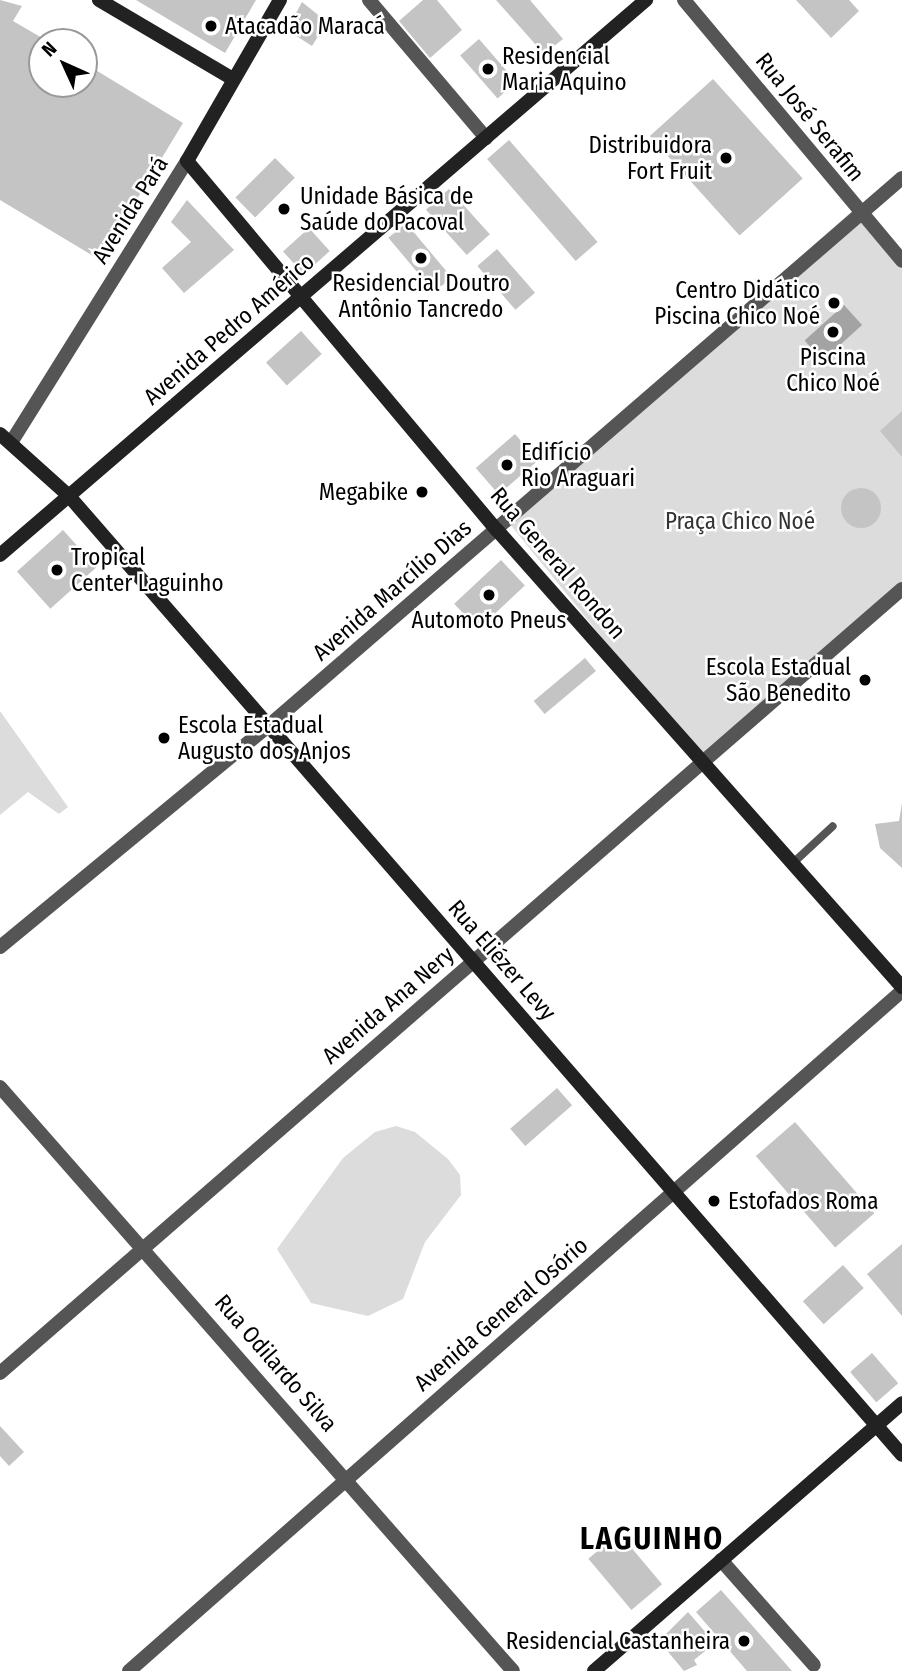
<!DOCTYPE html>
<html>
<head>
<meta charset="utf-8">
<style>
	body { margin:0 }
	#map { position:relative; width:902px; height:1671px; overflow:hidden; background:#fff; font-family:"Fira Sans Condensed",sans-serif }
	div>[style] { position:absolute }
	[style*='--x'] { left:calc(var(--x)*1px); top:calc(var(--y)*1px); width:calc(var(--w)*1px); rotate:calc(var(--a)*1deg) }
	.green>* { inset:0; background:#dcdcdc }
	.water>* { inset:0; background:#a3a3a3; transform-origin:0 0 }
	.building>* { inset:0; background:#c4c4c4; transform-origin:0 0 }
	.round { border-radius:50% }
	.lane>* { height:8px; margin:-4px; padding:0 4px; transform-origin:4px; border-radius:4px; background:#555 }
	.street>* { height:14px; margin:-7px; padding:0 7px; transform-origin:7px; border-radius:7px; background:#555 }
	.secondary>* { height:14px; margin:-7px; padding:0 7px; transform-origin:7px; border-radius:7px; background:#222 }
	.dots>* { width:19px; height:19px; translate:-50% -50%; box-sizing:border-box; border:4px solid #fff; border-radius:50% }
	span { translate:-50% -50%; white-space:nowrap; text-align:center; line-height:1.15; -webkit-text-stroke:5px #fff; paint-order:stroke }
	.poi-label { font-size:23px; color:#000 }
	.left { translate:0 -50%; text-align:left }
	.right { translate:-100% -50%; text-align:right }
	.street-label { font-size:23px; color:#000 }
	.park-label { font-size:23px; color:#333 }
	.district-label { font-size:30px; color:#000; font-weight:700; letter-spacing:2px }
	.north { position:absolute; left:28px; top:28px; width:70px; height:70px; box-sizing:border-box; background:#fff; border:2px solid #999; border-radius:50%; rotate:315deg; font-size:19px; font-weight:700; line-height:28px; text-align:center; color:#000 }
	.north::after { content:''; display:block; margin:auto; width:24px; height:32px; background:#000; clip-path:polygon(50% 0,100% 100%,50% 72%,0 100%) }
</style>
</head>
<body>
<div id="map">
	<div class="green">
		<i style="clip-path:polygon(860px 204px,902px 253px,902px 589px,703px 762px,505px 518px)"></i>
		<i style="clip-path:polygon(0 711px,68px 807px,59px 814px,28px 792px,0 815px)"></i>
		<i style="clip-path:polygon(396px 1126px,415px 1132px,448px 1159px,460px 1175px,461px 1195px,425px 1242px,403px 1299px,368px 1316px,311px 1303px,277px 1249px,343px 1158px,375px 1132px)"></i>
	</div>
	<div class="water">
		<i style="left:844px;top:305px;width:27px;height:53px;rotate:48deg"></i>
	</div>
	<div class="building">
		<i style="clip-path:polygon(0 0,22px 6px,13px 21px,49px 42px,42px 42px,42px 84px,84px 84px,84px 63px,183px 123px,100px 260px,0 200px)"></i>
		<i style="clip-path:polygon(136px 0,256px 0,225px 53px)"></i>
		<i style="clip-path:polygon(423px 0,437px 0,462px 30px,430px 58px,399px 21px)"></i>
		<i style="clip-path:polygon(496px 0,530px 0,563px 39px,544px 54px)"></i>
		<i style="clip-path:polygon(796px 0,849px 0,859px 11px,831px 38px)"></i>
		<i style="clip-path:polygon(302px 2px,327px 22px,312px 46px,287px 30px)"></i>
		<i style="left:479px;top:39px;width:57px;height:25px;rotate:49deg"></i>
		<i style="left:713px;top:79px;width:134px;height:85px;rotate:48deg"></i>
		<i style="left:509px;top:140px;width:135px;height:29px;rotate:49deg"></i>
		<i style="left:275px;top:158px;width:28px;height:56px;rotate:45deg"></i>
		<i style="left:449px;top:189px;width:61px;height:31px;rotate:48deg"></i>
		<i style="clip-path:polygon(187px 200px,234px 250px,184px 293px,162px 268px,191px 242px,171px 222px)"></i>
		<i style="left:406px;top:223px;width:71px;height:23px;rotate:50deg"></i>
		<i style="left:309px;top:228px;width:31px;height:35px;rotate:48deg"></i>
		<i style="left:497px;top:249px;width:58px;height:26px;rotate:49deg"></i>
		<i style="left:301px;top:331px;width:31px;height:47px;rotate:48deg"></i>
		<i style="clip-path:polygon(902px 411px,902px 457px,880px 431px)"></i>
		<i style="left:515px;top:434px;width:35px;height:52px;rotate:49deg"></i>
		<i class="round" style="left:841px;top:488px;width:40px;height:40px"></i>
		<i style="left:63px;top:530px;width:50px;height:62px;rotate:48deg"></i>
		<i style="left:501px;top:560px;width:35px;height:64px;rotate:47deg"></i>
		<i style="left:585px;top:658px;width:17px;height:67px;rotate:50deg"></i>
		<i style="clip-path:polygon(902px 803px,902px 868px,880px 848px,875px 824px,899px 821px)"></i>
		<i style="left:557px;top:1088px;width:23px;height:62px;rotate:49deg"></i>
		<i style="left:795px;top:1122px;width:121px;height:52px;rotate:49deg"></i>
		<i style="clip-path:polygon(902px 1244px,902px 1316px,867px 1274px)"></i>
		<i style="left:843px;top:1265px;width:31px;height:54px;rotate:48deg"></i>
		<i style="left:872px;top:1353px;width:40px;height:29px;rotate:49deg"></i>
		<i style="clip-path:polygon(0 1426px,24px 1452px,9px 1466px,0 1456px)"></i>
		<i style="left:619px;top:1533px;width:67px;height:40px;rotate:50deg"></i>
		<i style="clip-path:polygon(721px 1590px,792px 1671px,747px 1671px,696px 1612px)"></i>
		<i style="clip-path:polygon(688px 1612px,715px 1643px,694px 1660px,697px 1665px,684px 1671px,659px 1641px)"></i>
	</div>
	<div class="lane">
		<i style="--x:793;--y:863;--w:54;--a:-42.8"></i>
	</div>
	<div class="street">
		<i style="--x:369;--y:0;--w:181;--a:49.7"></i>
		<i style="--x:684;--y:0;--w:340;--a:50.1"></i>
		<i style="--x:12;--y:441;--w:330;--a:-58"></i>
		<i style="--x:0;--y:947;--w:345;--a:-39.5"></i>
		<i style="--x:266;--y:728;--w:841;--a:-40.85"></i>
		<i style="--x:0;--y:1087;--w:777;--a:48.7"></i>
		<i style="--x:0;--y:1373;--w:1195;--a:-41"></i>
		<i style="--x:721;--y:1560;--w:140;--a:48.5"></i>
		<i style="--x:129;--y:1671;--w:1030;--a:-41.34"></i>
	</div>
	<div class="secondary">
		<i style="--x:99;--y:0;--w:156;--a:30.5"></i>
		<i style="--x:280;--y:0;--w:186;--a:120"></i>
		<i style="--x:187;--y:161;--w:482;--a:50"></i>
		<i style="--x:497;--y:530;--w:611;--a:48.45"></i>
		<i style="--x:0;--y:434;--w:93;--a:41.9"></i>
		<i style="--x:69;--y:496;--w:1270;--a:49.02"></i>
		<i style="--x:0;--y:555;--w:852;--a:-40.67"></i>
		<i style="--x:594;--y:1671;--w:408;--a:-41"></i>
	</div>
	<div class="dots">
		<i style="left:211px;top:26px;background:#000"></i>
		<i style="left:488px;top:69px;background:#000"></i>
		<i style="left:726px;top:158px;background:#000"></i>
		<i style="left:284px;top:209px;background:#000"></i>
		<i style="left:421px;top:258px;background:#000"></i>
		<i style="left:834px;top:303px;background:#000"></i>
		<i style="left:833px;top:332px;background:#000"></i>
		<i style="left:507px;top:465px;background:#000"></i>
		<i style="left:422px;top:492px;background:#000"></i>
		<i style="left:57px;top:570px;background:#000"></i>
		<i style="left:489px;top:595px;background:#000"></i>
		<i style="left:865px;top:680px;background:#000"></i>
		<i style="left:164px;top:738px;background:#000"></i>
		<i style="left:714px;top:1201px;background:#000"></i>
		<i style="left:744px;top:1641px;background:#000"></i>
	</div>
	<div class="poi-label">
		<span class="left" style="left:225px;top:26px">Atacadão Maracá</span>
		<span class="left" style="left:502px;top:69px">Residencial<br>Maria Aquino</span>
		<span class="right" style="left:712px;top:158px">Distribuidora<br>Fort Fruit</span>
		<span class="left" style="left:300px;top:209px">Unidade Básica de<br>Saúde do Pacoval</span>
		<span style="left:421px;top:296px">Residencial Doutro<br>Antônio Tancredo</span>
		<span class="right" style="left:820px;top:303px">Centro Didático<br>Piscina Chico Noé</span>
		<span style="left:833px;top:370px">Piscina<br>Chico Noé</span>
		<span class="left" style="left:521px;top:465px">Edifício<br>Rio Araguari</span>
		<span class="right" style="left:408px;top:492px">Megabike</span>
		<span class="left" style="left:71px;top:570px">Tropical<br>Center Laguinho</span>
		<span style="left:489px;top:620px">Automoto Pneus</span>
		<span class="right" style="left:851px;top:680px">Escola Estadual<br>São Benedito</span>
		<span class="left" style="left:178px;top:738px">Escola Estadual<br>Augusto dos Anjos</span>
		<span class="left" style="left:728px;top:1201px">Estofados Roma</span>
		<span class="right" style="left:730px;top:1641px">Residencial Castanheira</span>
	</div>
	<div class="street-label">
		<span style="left:810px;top:117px;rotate:51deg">Rua José Serafim</span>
		<span style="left:130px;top:210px;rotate:-58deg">Avenida Pará</span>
		<span style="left:229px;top:329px;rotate:-41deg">Avenida Pedro Américo</span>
		<span style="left:558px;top:563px;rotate:49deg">Rua General Rondon</span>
		<span style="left:392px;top:590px;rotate:-41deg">Avenida Marcílio Dias</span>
		<span style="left:502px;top:960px;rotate:49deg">Rua Eliézer Levy</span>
		<span style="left:388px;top:1005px;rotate:-41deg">Avenida Ana Nery</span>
		<span style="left:501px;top:1314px;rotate:-41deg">Avenida General Osório</span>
		<span style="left:276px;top:1363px;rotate:49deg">Rua Odilardo Silva</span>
	</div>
	<div class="park-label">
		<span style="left:740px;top:521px">Praça Chico Noé</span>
	</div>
	<div class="district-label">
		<span style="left:652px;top:1539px">LAGUINHO</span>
	</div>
	<div class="north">N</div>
</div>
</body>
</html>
